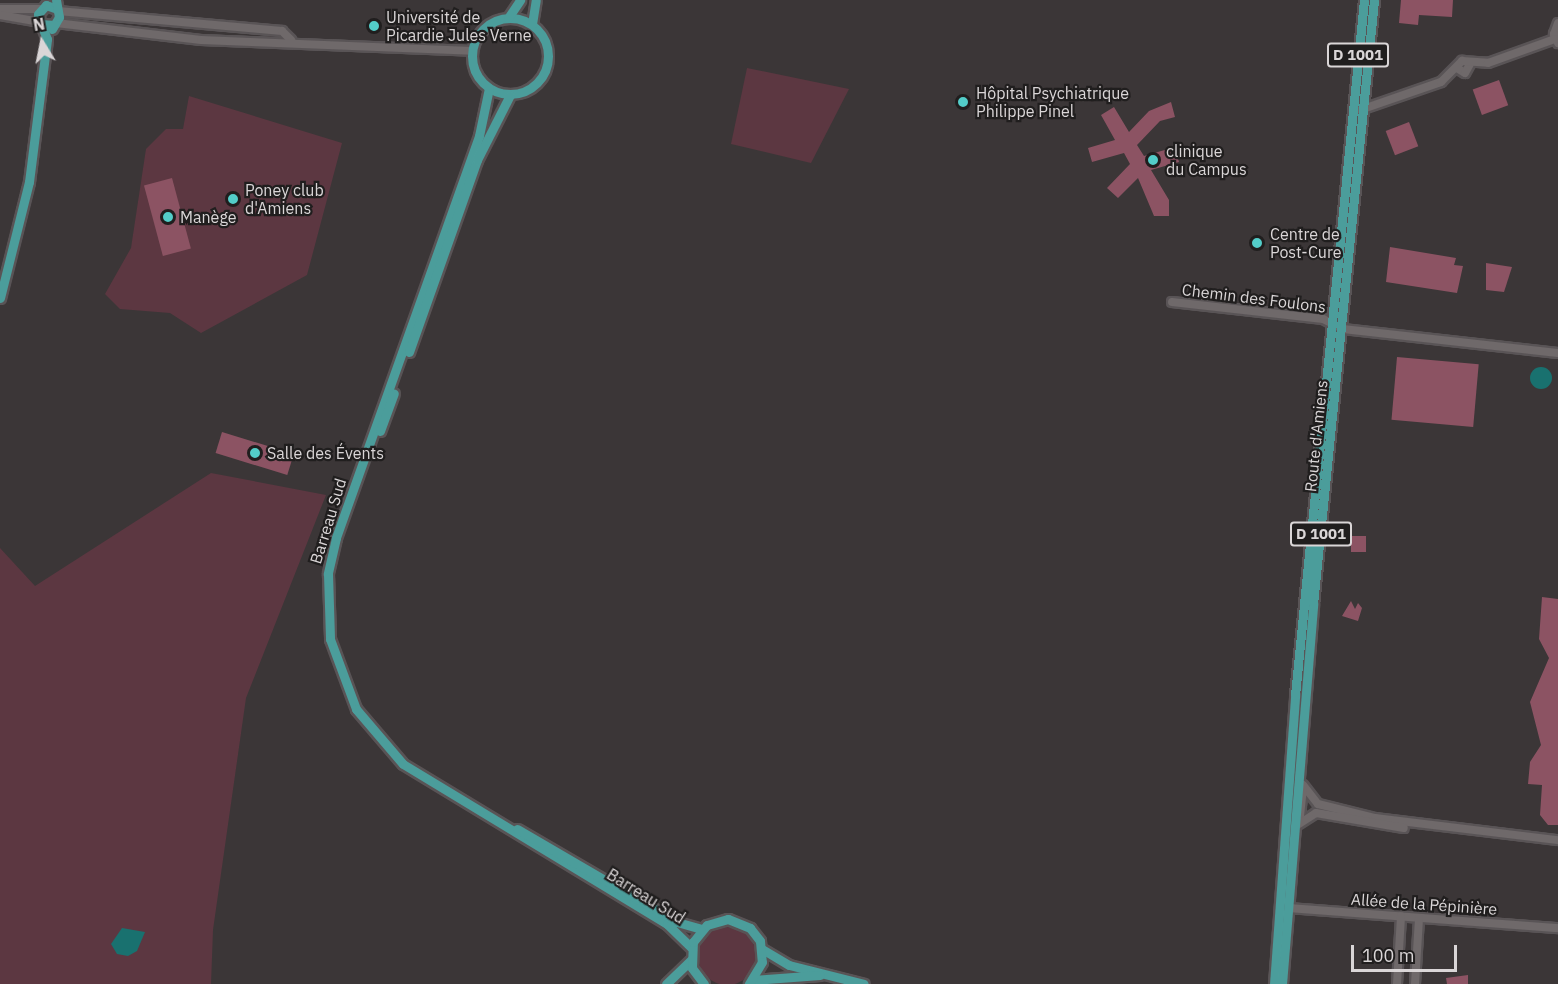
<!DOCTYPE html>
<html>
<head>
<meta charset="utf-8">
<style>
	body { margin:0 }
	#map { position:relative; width:1558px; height:984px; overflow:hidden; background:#3b3637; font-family:"IBM Plex Sans",sans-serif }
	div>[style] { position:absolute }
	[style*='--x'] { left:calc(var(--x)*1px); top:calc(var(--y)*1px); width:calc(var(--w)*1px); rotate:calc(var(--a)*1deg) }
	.green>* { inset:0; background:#5c3741 }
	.round { border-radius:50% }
	.water>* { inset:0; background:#19716f }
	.building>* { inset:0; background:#8c5363; transform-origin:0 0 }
	.roads { filter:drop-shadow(2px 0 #595456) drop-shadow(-2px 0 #595456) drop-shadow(0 2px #595456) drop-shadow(0 -2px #595456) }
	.minor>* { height:8px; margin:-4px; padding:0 4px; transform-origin:4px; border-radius:4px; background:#6f696a }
	.major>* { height:9px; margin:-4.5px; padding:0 4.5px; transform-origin:4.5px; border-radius:4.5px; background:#4b9d9b }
	.major>.ring { margin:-4.5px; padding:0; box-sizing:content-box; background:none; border:9px solid #4b9d9b; border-radius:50% }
	.dots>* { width:16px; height:16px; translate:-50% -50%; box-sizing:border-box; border:3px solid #201e1e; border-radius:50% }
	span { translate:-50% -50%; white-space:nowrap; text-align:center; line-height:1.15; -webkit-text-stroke:4.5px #201e1e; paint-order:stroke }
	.shield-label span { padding:2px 4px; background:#201e1e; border:2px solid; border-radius:4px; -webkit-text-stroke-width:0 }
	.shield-label { font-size:15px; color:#dad6d7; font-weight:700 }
	.poi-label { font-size:16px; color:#dad6d7 }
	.left { translate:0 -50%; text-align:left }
	.street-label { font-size:16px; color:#dad6d7 }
	.north { position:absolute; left:12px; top:12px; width:60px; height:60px; -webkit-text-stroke:4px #201e1e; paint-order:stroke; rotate:350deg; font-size:16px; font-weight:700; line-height:24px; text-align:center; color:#dad6d7 }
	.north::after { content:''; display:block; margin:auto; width:21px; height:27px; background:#dad6d7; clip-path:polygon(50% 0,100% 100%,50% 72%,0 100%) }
	.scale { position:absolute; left:1351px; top:945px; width:106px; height:27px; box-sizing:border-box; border:3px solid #dad6d7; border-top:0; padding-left:8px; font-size:18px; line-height:21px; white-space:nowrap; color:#dad6d7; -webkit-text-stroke:4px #201e1e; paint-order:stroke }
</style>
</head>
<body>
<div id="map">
	<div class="green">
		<i style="clip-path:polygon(747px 68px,849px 89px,811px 163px,731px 144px)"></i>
		<i style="clip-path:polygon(189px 96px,342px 143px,307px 275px,201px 333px,170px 313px,120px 309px,105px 294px,131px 248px,146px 149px,166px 129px,183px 129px)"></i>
		<i style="clip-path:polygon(211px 473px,326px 495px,246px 698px,213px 930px,211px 984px,0 984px,0 548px,35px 586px)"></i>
		<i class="round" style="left:698px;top:927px;width:58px;height:58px"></i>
	</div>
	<div class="water">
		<i class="round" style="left:1530px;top:367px;width:22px;height:22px"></i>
		<i style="clip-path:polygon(122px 928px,145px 932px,137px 951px,128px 956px,117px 954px,111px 944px)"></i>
	</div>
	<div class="building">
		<i style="clip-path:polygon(1401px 0,1453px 0,1452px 17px,1419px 15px,1418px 25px,1399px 23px)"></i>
		<i style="left:1499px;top:80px;width:27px;height:28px;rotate:70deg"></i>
		<i style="clip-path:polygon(1171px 102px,1175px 117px,1160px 121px,1137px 145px,1144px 156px,1175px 147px,1179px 162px,1151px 170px,1169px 200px,1169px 216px,1154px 216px,1138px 178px,1118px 198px,1107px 188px,1130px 164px,1124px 153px,1092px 162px,1088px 148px,1115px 140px,1101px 115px,1114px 107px,1129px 132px,1149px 111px)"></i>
		<i style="left:1409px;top:122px;width:26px;height:25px;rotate:69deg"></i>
		<i style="left:172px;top:178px;width:73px;height:29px;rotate:75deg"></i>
		<i style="clip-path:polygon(1390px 247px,1456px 258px,1454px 265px,1463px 266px,1457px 293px,1386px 282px)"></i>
		<i style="clip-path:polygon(1486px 263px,1512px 267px,1504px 292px,1486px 290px)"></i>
		<i style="left:1397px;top:357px;width:82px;height:63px;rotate:5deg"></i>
		<i style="left:222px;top:432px;width:75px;height:22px;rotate:17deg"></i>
		<i style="left:1351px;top:536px;width:15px;height:16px"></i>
		<i style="clip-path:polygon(1542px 597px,1558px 599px,1558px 825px,1548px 825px,1540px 815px,1542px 785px,1528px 784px,1530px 762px,1541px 745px,1530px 702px,1549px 658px,1539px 639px)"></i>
		<i style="clip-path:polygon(1351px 601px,1355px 609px,1358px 603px,1362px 608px,1358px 621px,1342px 616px)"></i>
		<i style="clip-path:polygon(1468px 975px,1468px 984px,1447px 984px,1446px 978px)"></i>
	</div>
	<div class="roads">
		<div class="minor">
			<i style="--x:0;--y:9;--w:40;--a:0"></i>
			<i style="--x:58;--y:11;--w:225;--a:5.1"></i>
			<i style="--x:282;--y:31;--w:13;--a:45"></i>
			<i style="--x:0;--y:15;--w:41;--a:9.9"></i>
			<i style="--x:56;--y:23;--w:146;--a:6.7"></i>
			<i style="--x:201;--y:40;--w:271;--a:2.3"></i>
			<i style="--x:1558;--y:23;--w:12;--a:110"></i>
			<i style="--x:1554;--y:34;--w:10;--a:66"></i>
			<i style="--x:1457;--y:68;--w:9;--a:32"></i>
			<i style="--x:1465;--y:73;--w:10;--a:-61"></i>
			<i style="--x:1360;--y:110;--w:86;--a:-19.1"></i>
			<i style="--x:1441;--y:82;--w:30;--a:-45"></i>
			<i style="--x:1462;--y:61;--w:26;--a:4"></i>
			<i style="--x:1488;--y:63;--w:71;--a:-19.7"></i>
			<i style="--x:1172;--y:302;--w:152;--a:6.4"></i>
			<i style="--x:1323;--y:319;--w:22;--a:27"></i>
			<i style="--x:1343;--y:329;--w:216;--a:6.4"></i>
			<i style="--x:1303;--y:785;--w:24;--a:52"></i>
			<i style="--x:1318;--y:804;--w:59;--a:13.8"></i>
			<i style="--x:1375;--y:818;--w:184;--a:6.9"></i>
			<i style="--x:1300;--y:816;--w:29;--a:-84"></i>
			<i style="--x:1299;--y:824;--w:20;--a:-33"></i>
			<i style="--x:1316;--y:813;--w:89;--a:9.7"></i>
			<i style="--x:1289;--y:908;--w:270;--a:4.3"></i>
			<i style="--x:1397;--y:984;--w:68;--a:-86.6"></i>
			<i style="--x:1415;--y:984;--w:66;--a:-86.5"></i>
		</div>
		<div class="major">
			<i class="ring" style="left:472px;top:18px;width:67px;height:67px"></i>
			<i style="--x:508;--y:18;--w:22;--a:-56"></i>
			<i style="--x:532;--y:24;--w:24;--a:-81"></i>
			<i style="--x:54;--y:25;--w:13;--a:-176"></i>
			<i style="--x:41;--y:24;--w:10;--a:-107"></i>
			<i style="--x:38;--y:14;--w:12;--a:-48"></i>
			<i style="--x:46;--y:5;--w:12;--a:20"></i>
			<i style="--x:52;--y:29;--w:14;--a:-60"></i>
			<i style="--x:59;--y:17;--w:17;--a:-100"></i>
			<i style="--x:489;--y:88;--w:49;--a:101.8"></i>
			<i style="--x:479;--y:136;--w:427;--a:109.6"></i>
			<i style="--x:336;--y:538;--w:37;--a:103"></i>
			<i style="--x:328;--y:574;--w:65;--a:88.2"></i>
			<i style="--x:330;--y:639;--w:75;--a:69.6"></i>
			<i style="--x:356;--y:709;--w:72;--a:49.5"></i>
			<i style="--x:403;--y:764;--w:309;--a:31.2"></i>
			<i style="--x:667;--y:924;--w:33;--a:44"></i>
			<i style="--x:0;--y:298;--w:120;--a:-76"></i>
			<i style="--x:29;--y:182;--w:144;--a:-82.8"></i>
			<i style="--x:47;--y:39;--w:16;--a:-112"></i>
			<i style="--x:409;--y:352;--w:204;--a:-70.5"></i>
			<i style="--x:477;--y:160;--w:73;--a:-63.1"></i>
			<i style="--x:380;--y:431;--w:40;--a:-69.8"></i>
			<i style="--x:517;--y:829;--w:185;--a:30.2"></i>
			<i style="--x:677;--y:922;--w:26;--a:16"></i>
			<i style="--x:762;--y:949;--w:31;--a:31"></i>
			<i style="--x:789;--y:965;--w:77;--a:14.2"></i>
			<i style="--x:753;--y:980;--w:67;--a:-4.3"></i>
			<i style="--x:666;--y:984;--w:35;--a:-44"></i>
			<i style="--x:704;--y:984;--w:20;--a:-127"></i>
			<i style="--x:692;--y:968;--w:26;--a:-88"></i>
			<i style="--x:693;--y:942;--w:22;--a:-51"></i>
			<i style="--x:707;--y:925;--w:22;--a:-16"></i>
			<i style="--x:728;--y:919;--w:24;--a:22"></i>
			<i style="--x:750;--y:928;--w:16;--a:52"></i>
			<i style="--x:760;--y:941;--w:21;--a:85"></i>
			<i style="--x:762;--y:962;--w:26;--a:121"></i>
			<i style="--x:1274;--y:984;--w:290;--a:-85.8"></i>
			<i style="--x:1295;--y:695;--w:698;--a:-84.33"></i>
			<i style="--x:1282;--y:984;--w:381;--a:-85.3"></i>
			<i style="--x:1313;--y:604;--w:607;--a:-84.23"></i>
		</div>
	</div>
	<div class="dots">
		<i style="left:374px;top:26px;background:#53cdc9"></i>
		<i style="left:963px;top:102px;background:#53cdc9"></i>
		<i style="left:1153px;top:160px;background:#53cdc9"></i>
		<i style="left:233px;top:199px;background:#53cdc9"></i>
		<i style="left:168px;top:217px;background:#53cdc9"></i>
		<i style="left:1257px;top:243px;background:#53cdc9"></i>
		<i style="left:255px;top:453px;background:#53cdc9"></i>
	</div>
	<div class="shield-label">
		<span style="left:1358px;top:55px">D 1001</span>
		<span style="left:1321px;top:534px">D 1001</span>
	</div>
	<div class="poi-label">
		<span class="left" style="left:386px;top:26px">Université de<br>Picardie Jules Verne</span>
		<span class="left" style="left:976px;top:102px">Hôpital Psychiatrique<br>Philippe Pinel</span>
		<span class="left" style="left:1166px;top:160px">clinique<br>du Campus</span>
		<span class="left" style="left:245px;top:199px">Poney club<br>d'Amiens</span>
		<span class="left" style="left:180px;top:217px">Manège</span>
		<span class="left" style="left:1270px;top:243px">Centre de<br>Post-Cure</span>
		<span class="left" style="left:267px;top:453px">Salle des Évents</span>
	</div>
	<div class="street-label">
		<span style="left:1254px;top:298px;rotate:7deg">Chemin des Foulons</span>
		<span style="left:1316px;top:436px;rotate:-84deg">Route d'Amiens</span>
		<span style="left:328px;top:521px;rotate:-73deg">Barreau Sud</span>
		<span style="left:646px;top:896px;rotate:32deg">Barreau Sud</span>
		<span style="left:1424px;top:904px;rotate:4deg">Allée de la Pépinière</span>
	</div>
	<div class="north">N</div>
	<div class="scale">100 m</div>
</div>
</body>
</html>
